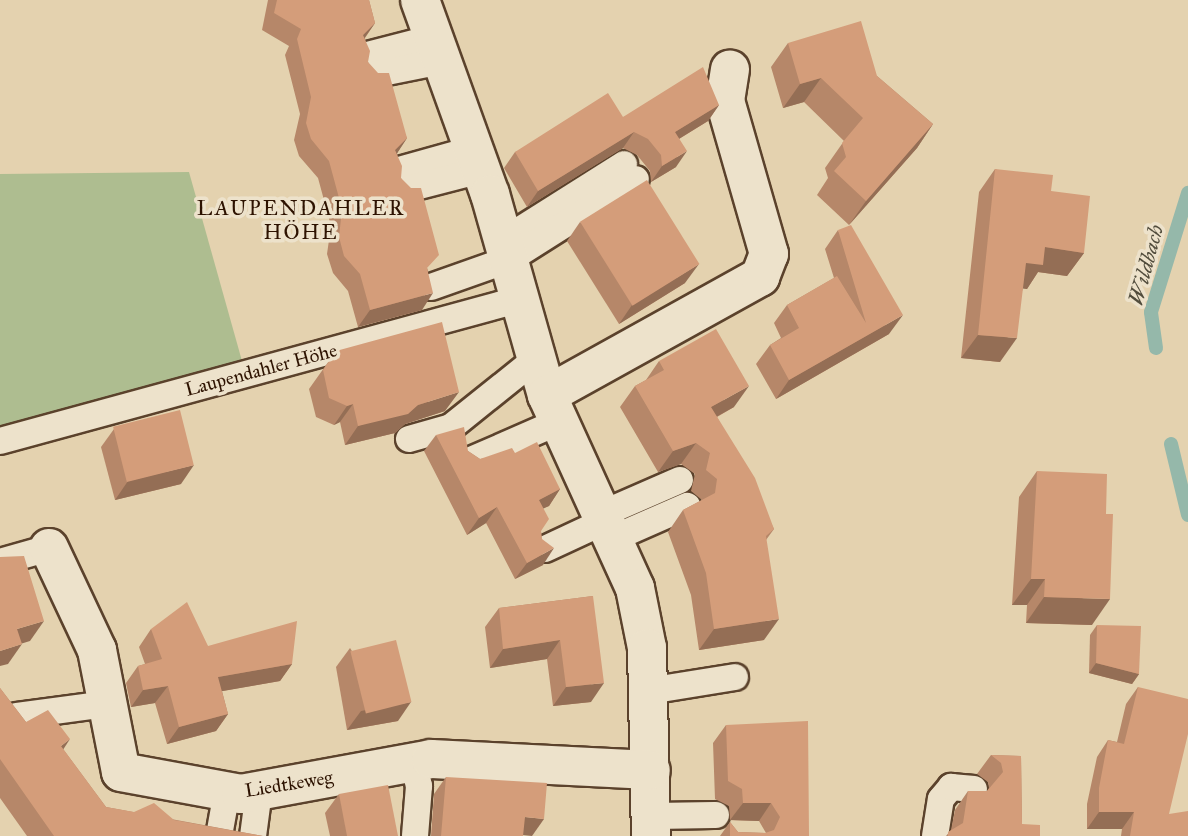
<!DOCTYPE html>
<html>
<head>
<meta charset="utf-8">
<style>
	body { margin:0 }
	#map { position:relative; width:1188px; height:836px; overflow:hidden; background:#e4d2af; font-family:"IM FELL Great Primer",serif }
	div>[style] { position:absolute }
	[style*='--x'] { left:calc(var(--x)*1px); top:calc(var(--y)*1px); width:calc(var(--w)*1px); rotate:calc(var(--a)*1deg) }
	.green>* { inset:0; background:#aebd90 }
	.stream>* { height:14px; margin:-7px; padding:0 7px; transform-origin:7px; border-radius:7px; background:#95b8aa }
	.roads { filter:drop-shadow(2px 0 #5b422c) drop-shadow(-2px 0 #5b422c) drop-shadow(0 2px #5b422c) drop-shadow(0 -2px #5b422c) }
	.lane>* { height:26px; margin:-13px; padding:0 13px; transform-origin:13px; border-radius:13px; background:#ede2cb }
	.street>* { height:38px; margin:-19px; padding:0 19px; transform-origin:19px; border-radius:19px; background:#ede2cb }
	.wall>* { inset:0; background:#b68769 }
	.shaded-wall>* { inset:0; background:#946e55 }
	.building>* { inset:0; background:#d49d7a; transform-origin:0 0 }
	span { translate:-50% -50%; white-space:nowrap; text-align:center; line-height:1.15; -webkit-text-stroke:7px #ede2cb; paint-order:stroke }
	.street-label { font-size:19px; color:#2d1200 }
	.neighbourhood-label { font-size:21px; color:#2d1200; letter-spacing:2px }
	.water-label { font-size:21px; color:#514c3c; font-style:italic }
</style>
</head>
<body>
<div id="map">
	<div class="green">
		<i style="clip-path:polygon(189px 172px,242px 361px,0 426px,0 174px)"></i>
	</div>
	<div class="stream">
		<i style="--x:1156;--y:348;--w:36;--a:-98"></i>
		<i style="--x:1151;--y:312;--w:125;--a:-72.7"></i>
		<i style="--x:1171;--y:444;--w:73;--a:76.5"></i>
	</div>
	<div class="roads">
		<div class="lane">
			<i style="--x:367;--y:55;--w:68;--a:-14.4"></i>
			<i style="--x:372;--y:75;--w:71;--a:-11.3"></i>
			<i style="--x:399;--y:170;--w:78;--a:-15.6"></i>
			<i style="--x:404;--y:190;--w:80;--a:-14.6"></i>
			<i style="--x:504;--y:240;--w:142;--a:-32.3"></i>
			<i style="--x:431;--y:287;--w:84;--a:-19.5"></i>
			<i style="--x:510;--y:259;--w:149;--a:-32.4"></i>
			<i style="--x:409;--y:439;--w:44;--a:-15.9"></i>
			<i style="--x:451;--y:427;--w:110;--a:-38.7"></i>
			<i style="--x:0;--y:441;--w:540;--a:-15.25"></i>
			<i style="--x:471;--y:460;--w:95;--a:-23.6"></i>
			<i style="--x:602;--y:514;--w:85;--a:-23.6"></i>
			<i style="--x:614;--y:538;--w:80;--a:-23.7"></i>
			<i style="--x:545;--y:549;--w:66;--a:-25"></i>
			<i style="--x:0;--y:562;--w:51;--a:-15.9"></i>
			<i style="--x:648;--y:691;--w:88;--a:-9.1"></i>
			<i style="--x:17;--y:716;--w:91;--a:-7.6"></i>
			<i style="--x:413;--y:762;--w:25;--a:76"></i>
			<i style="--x:419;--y:786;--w:50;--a:94.6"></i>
			<i style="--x:653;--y:816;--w:63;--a:-0.9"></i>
			<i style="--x:219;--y:836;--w:46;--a:-79.9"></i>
			<i style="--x:253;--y:836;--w:45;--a:-82.4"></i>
			<i style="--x:935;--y:836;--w:37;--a:-81"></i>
			<i style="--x:941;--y:799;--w:16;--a:-50"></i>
			<i style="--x:951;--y:787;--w:23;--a:5"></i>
		</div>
		<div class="street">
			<i style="--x:420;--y:0;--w:206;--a:70.2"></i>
			<i style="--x:490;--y:194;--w:209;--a:74.2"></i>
			<i style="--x:547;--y:395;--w:212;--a:65.5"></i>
			<i style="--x:635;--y:588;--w:61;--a:78.7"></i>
			<i style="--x:647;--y:648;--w:188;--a:88.8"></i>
			<i style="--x:547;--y:395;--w:244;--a:-29"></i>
			<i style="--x:760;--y:277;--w:25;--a:-69"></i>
			<i style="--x:769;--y:254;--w:159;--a:-106"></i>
			<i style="--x:725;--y:101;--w:32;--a:-81"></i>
			<i style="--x:49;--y:548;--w:113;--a:64.8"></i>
			<i style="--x:97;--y:650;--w:124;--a:78.9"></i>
			<i style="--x:121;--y:772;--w:122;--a:10.4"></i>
			<i style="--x:241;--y:794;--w:193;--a:-10.4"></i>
			<i style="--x:431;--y:759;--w:220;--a:2.9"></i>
		</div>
	</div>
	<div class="wall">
		<i style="clip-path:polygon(268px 0,369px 0,375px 23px,365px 38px,368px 62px,407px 138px,397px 153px,401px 178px,428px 271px,422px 310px,358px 327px,348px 291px,333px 273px,327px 254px,331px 226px,318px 178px,299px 156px,294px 140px,300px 114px,285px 55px,289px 46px,262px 30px)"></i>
		<i style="clip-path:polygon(788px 43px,877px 76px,933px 124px,917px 148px,849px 225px,817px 195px,828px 178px,825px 168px,844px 141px,804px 102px,783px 108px,771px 67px)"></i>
		<i style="clip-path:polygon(719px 105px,708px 121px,679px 139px,676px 167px,651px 182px,650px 171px,637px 155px,623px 148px,527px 207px,504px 168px,515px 152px,623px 117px)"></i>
		<i style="clip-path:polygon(995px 169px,1051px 191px,1084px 253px,1067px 276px,1038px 272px,1027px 289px,1023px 288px,1000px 362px,961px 358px,979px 192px)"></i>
		<i style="clip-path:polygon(580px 222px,685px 283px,619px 324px,567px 241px)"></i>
		<i style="clip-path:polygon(838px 230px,889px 334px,776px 399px,756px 364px,770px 345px,781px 338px,774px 323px,787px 305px,834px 278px,825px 249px)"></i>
		<i style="clip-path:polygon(336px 351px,445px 411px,405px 424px,395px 433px,345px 445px,340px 422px,334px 425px,316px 417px,309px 389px)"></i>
		<i style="clip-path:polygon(659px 361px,734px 407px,717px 417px,774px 529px,766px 540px,764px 640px,699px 650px,691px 595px,668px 532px,683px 510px,702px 500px,691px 491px,695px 474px,681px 464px,658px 472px,620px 407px,635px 386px,646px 380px)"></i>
		<i style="clip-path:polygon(114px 429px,181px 484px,115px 500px,101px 447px)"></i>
		<i style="clip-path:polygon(436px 435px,468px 451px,480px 459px,515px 453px,560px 489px,549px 506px,543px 508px,541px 531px,543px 565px,515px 579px,486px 523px,467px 535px,424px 451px)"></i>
		<i style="clip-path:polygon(1037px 471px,1092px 625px,1026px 623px,1027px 605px,1012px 605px,1019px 497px)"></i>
		<i style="clip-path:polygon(593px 596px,591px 702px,553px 706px,547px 659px,490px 668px,485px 627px,499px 608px)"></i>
		<i style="clip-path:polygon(1097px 625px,1139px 674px,1132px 684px,1089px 673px,1090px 635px)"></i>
		<i style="clip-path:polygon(151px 629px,208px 646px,292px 664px,280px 681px,222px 691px,228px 714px,216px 731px,167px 744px,155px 703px,131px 707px,126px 683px,138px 666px,145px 664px,139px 647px)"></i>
		<i style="clip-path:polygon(350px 648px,398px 721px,347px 730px,336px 667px)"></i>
		<i style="clip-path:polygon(1138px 687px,1169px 814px,1188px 836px,1121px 836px,1122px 829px,1087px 829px,1087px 804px,1097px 757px,1108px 740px,1117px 742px,1126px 704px)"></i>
		<i style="clip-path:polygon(0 688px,26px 722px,63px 749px,106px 807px,263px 836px,27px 836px,0 798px)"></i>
		<i style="clip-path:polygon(726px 725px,809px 836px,720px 836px,730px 822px,738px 832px,766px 833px,759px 821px,730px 820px,729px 806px,715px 799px,713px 743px)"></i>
		<i style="clip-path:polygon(991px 755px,1021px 756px,1022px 824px,1040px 836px,946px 836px,951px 830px,955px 810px,968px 791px,987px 791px,989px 788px,988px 782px,977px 774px)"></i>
		<i style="clip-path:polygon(446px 777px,523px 835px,523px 836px,431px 836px,434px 794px)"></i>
		<i style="clip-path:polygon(339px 794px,398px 836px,330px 836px,325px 813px)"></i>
	</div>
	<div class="shaded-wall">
		<i style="clip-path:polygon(375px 23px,363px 40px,363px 35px)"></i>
		<i style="clip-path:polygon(821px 78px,804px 102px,783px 108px,800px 84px)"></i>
		<i style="clip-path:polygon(719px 105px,708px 121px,664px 148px,675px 132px)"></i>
		<i style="clip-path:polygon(933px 124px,917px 148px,849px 225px,866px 201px)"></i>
		<i style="clip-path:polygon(634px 132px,623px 148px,527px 207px,538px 191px)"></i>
		<i style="clip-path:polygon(407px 138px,396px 155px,395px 150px)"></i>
		<i style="clip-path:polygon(687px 151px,676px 167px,651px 182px,662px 166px)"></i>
		<i style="clip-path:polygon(1045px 247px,1084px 253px,1067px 276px,1038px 272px,1027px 289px,1009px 287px,1026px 263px)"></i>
		<i style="clip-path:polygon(699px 264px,685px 283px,619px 324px,632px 305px)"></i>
		<i style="clip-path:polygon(433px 293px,422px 310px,358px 327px,370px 310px)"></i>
		<i style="clip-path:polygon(903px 315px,889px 334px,776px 399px,789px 380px)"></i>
		<i style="clip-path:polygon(978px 335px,1017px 338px,1000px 362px,961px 358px)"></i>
		<i style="clip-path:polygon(749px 386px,734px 407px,696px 428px,711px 407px)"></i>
		<i style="clip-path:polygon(459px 392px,445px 411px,405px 424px,395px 433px,345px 445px,358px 426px,418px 405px)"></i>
		<i style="clip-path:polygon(353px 404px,340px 422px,334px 425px,347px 406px)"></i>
		<i style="clip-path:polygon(696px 443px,681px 464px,658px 472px,673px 451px)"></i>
		<i style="clip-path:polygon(194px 465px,181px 484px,115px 500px,128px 481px)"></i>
		<i style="clip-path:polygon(560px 489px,549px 506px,527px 516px,539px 500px)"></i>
		<i style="clip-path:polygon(497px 507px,486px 523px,467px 535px,479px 518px)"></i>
		<i style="clip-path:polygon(554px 548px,543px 565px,515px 579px,527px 563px)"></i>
		<i style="clip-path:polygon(1031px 579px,1045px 579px,1027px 605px,1012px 605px)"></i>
		<i style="clip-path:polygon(1044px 597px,1110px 599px,1092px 625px,1026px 623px)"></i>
		<i style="clip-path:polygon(779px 619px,764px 640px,699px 650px,714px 629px)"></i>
		<i style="clip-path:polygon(44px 621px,30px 641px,4px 649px,17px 629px)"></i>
		<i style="clip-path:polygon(560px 640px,547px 659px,490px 668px,503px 649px)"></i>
		<i style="clip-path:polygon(22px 644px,8px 664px,0 666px,0 651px)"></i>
		<i style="clip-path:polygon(1096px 663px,1139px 674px,1132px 684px,1089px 673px)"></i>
		<i style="clip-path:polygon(292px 664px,280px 681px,206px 694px,218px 677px)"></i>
		<i style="clip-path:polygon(604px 683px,591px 702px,553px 706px,566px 687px)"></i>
		<i style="clip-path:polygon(168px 686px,155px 703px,131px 707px,143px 690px)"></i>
		<i style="clip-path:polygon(411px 702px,398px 721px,347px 730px,361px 711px)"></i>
		<i style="clip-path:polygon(228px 714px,216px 731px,167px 744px,179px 727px)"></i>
		<i style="clip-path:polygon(70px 739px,57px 759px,61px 746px)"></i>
		<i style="clip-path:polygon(743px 803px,771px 803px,759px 821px,730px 820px)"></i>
		<i style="clip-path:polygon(1099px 812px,1134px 812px,1122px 829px,1087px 829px)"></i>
		<i style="clip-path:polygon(525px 817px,544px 819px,532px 836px,513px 834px)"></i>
	</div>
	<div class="building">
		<i style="clip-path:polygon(277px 0,369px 0,375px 23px,363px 35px,370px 51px,368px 62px,378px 73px,389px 73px,407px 138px,395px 150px,402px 166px,401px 178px,411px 188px,421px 188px,439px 255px,427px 268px,433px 293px,370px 310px,360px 274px,344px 256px,339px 237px,342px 209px,329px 161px,311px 139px,306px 123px,311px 97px,297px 39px,301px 29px,274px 13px)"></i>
		<i style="clip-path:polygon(861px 21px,877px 76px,933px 124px,866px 201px,834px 171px,846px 157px,842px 143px,863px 118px,821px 78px,800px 84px,788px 43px)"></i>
		<i style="clip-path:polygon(703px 67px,719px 105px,675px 132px,687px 151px,662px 166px,661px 155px,648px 139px,634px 132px,538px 191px,515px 152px,608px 93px,623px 117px)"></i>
		<i style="clip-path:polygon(995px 169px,1053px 175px,1051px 191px,1090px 196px,1084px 253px,1045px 247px,1043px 265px,1026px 263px,1017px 338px,978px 335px)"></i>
		<i style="left:647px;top:180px;width:99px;height:79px;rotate:58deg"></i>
		<i style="clip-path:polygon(851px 225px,903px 315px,789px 380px,770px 345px,799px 328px,787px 305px,837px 276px,866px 323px,838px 230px)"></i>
		<i style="clip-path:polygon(442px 322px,459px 392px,418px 405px,408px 414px,358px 426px,353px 404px,347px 406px,329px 398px,323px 370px,336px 351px)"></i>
		<i style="clip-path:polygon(716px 329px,749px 386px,711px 407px,755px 478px,774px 529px,766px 536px,779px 619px,714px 629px,706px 573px,683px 510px,715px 493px,717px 479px,706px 470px,710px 453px,696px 443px,673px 451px,635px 386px,664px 370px,659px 361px)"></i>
		<i style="left:180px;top:410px;width:57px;height:69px;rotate:76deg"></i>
		<i style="clip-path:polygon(464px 427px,468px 451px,480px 459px,512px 448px,515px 453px,537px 442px,560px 489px,539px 500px,549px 519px,541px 531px,542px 539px,554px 548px,527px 563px,497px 507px,479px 518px,436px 435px)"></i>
		<i style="clip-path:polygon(1037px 471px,1107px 474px,1106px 514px,1113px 514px,1110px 599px,1044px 597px,1045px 579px,1031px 579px)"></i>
		<i style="clip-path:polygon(24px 556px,44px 621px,17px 629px,22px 644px,0 651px,0 557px)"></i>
		<i style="clip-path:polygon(593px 596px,604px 683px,566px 687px,560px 640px,503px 649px,499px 608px)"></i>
		<i style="clip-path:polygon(187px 602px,208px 646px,297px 621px,292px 664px,218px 677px,228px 714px,179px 727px,168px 686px,143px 690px,138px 666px,162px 659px,151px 629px)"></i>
		<i style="clip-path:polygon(1097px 625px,1141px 626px,1139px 674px,1096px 663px)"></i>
		<i style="left:396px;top:640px;width:64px;height:47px;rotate:76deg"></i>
		<i style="clip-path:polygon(1138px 687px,1188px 699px,1188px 734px,1169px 814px,1188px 811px,1188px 836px,1130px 836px,1134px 812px,1099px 812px,1099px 788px,1108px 740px,1124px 744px)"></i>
		<i style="clip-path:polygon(0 688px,26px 722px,48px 710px,70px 739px,61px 746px,106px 807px,134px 812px,154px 803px,174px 820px,263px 836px,54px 836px,0 759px)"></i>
		<i style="clip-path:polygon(808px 721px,809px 836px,730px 836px,730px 822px,738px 832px,765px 833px,774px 830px,780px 817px,771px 803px,743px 803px,742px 789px,728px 781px,726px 725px)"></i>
		<i style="clip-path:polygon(991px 755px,1021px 756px,1022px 824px,1040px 825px,1040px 836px,948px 836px,948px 832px,963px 823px,968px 791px,987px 791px,1003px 772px,1001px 763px)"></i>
		<i style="clip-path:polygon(446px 777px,547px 783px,544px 819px,525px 817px,523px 836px,441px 836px)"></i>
		<i style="clip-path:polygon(388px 785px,398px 836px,347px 836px,339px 794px)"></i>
	</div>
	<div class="street-label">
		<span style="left:261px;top:370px;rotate:-15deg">Laupendahler Höhe</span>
		<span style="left:289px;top:784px;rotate:-9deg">Liedtkeweg</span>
	</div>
	<div class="neighbourhood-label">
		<span style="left:301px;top:220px">LAUPENDAHLER<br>HÖHE</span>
	</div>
	<div class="water-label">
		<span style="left:1146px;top:265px;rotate:-75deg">Wildbach</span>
	</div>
</div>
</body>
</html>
